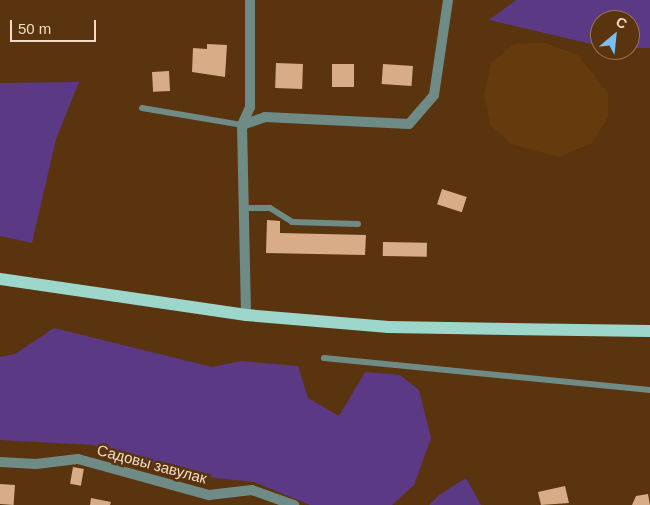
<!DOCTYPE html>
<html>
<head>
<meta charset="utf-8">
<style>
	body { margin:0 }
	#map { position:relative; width:650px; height:505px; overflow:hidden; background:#59340f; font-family:Helvetica,sans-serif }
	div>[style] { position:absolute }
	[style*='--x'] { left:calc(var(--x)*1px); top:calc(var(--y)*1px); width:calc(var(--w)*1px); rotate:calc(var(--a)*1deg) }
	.built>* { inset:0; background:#653b0d }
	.green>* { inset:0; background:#5b3985 }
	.building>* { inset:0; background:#d8ac86; transform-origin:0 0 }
	.service>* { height:6px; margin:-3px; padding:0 3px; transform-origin:3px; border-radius:3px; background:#6f8b86 }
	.minor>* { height:10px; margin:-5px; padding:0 5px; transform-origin:5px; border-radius:5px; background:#6f8b86 }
	.primary>* { height:12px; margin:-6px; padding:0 6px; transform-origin:6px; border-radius:6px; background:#9dd7cc }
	span { translate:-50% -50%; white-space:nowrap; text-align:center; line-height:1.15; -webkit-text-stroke:5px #59340f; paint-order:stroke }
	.street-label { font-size:15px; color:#f1dac7 }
	.north { position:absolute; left:590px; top:10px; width:50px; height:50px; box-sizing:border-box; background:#59340f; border:1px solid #967659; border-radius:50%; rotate:28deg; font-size:14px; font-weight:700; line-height:20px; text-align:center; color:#f1dac7 }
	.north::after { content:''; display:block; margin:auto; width:18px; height:22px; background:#76c0f7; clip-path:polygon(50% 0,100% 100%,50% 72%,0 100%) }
	.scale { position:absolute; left:10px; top:20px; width:86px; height:22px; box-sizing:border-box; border:2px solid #f1dac7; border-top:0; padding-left:6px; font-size:15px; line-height:18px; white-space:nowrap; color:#f1dac7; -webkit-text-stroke:4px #59340f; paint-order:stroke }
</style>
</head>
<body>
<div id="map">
	<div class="built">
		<i style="clip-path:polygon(545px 43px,578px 55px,608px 93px,608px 117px,592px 143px,558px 157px,511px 144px,490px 125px,484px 95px,491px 63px,514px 44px)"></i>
	</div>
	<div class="green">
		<i style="clip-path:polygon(516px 0,650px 0,650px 48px,630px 48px,630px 20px,600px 20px,600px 46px,489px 20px)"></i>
		<i style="clip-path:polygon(79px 82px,56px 139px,32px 243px,0 236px,0 83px)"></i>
		<i style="clip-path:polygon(54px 328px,212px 367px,241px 361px,298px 366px,308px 398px,339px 416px,365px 372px,400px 375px,419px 390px,431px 438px,414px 485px,392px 505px,310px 505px,254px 482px,169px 473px,93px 445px,0 440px,0 357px,15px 354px)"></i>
		<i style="clip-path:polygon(466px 478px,481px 505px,429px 505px,439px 495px)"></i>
	</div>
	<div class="building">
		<i style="clip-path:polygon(207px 44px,227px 45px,225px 77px,192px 72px,193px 48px,207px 49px)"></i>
		<i style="left:276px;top:63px;width:27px;height:25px;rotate:2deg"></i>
		<i style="left:332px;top:64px;width:22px;height:23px"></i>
		<i style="left:383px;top:64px;width:30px;height:20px;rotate:4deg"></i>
		<i style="left:169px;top:71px;width:20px;height:17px;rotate:87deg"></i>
		<i style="left:442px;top:189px;width:26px;height:16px;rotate:18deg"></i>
		<i style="clip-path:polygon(267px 220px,280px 221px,280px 233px,366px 235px,365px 255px,266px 253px)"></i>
		<i style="left:383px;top:242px;width:44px;height:14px;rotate:1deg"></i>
		<i style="left:73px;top:467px;width:11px;height:17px;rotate:10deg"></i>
		<i style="left:0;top:484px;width:15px;height:20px;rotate:4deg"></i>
		<i style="clip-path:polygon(565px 486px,569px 503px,541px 505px,538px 492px)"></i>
		<i style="clip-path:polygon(648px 494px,650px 505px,632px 505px,636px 496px)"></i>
		<i style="clip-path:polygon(91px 498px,111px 502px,110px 505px,90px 505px)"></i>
	</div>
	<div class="service">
		<i style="--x:142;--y:108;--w:101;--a:9.6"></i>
		<i style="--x:244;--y:208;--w:26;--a:0"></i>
		<i style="--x:270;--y:208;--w:26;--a:32"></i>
		<i style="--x:292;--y:222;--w:66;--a:1.7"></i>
		<i style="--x:324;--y:358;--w:328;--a:5.6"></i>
	</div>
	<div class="minor">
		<i style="--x:242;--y:125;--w:24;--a:-19"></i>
		<i style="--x:265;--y:117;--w:144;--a:2.8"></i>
		<i style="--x:409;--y:124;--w:38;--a:-49"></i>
		<i style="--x:434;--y:95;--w:96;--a:-81.6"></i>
		<i style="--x:246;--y:315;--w:190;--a:-91.2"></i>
		<i style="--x:242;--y:125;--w:20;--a:-66"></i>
		<i style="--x:250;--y:107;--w:107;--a:-90"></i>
		<i style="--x:0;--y:462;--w:36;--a:3"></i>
		<i style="--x:36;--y:464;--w:42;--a:-6.8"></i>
		<i style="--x:78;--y:459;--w:136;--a:15.4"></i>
		<i style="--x:209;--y:495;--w:43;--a:-6.6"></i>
		<i style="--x:252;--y:490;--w:45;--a:19.7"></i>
	</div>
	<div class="primary">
		<i style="--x:0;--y:279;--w:249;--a:8.3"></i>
		<i style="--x:246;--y:315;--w:143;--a:4.8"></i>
		<i style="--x:388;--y:327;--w:262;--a:0.9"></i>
	</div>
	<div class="street-label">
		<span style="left:152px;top:464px;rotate:15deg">Садовы завулак</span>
	</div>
	<div class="north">С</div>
	<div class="scale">50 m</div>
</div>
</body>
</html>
